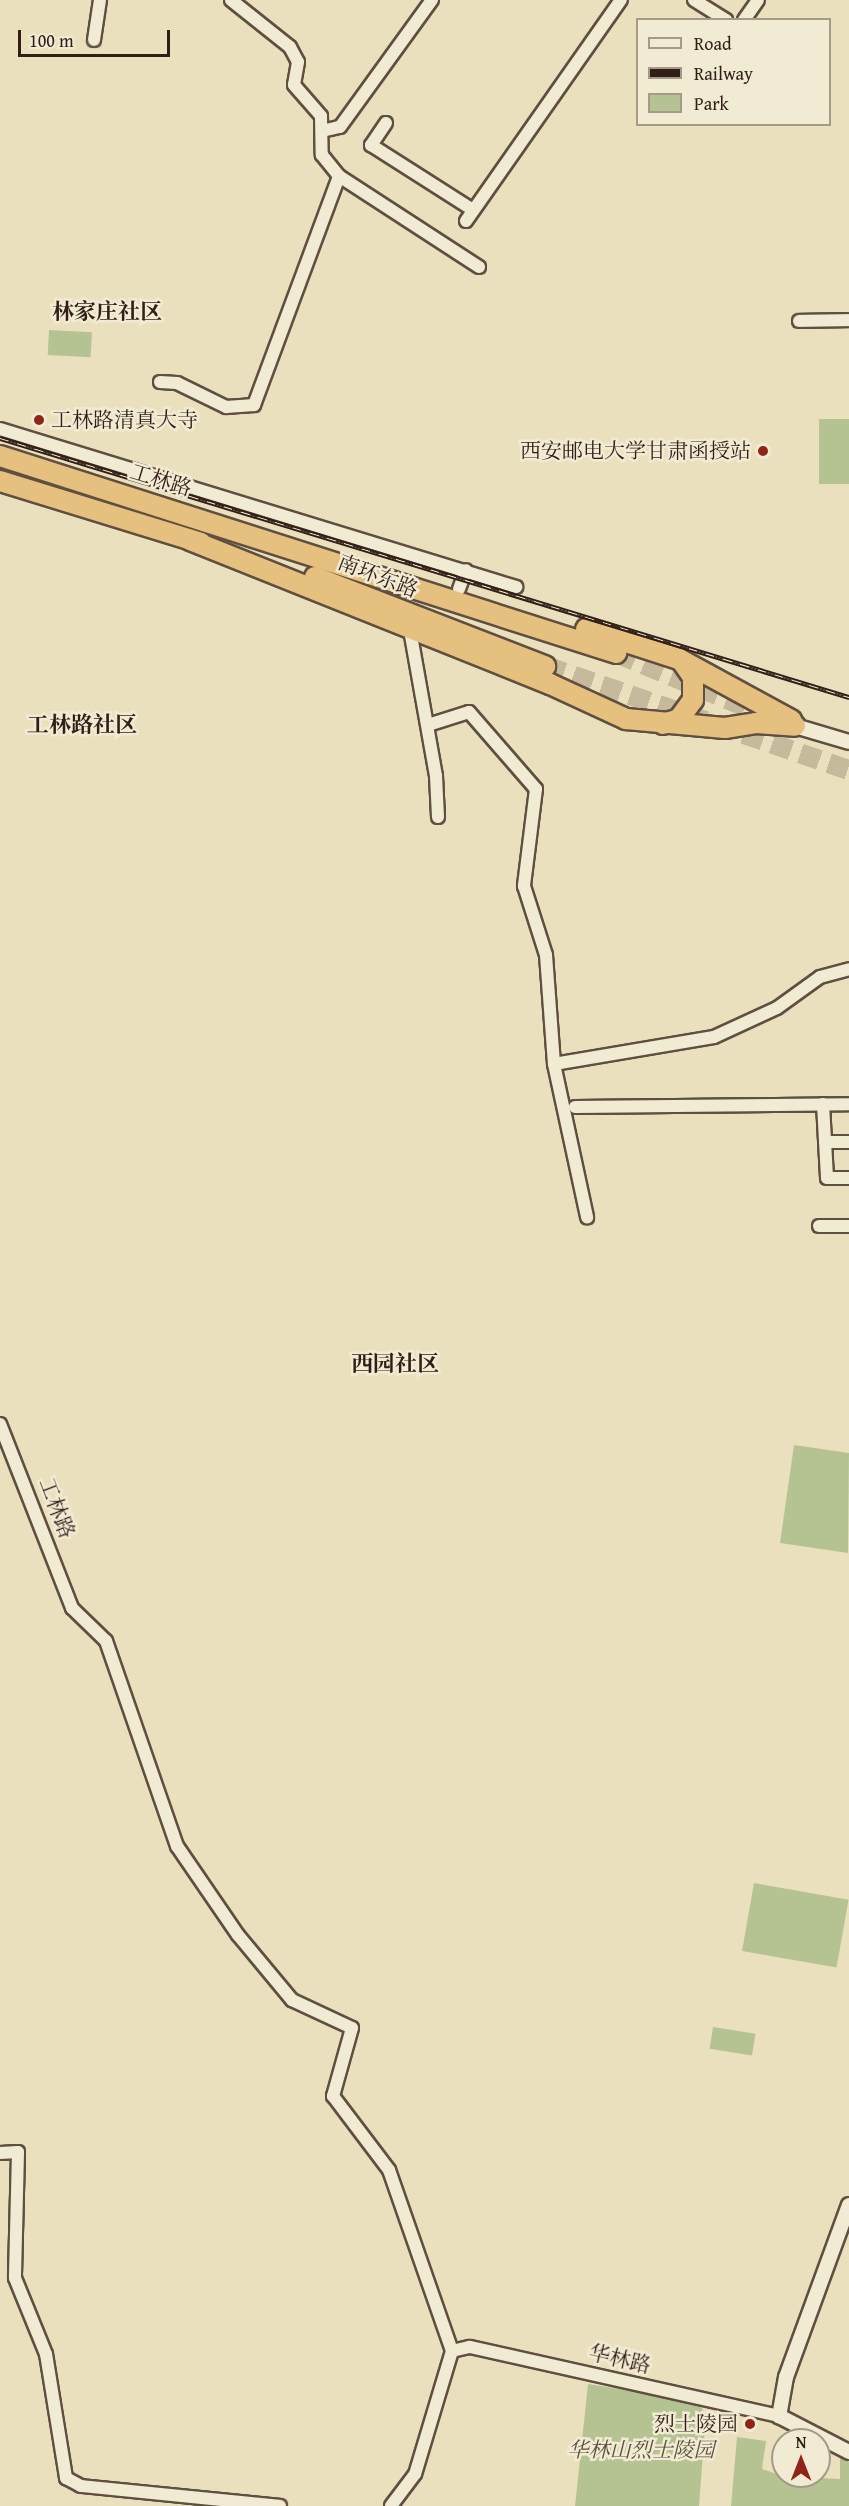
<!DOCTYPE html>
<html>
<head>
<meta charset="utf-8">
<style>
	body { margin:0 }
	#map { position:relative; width:849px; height:2506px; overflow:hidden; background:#ebe0bd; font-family:"Gentium Book Plus","Noto Serif SC",serif }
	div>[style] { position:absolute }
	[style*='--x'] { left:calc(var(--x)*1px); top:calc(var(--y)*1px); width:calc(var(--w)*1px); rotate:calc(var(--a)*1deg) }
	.green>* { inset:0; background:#b5c393; transform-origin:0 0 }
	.trunk-tunnel>* { height:20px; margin-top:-10px; transform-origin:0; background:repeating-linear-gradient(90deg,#c6b99c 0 20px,transparent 0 30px) }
	.roads { filter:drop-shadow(2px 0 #604f40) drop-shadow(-2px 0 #604f40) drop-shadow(0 2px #604f40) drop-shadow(0 -2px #604f40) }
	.minor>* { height:12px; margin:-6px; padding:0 6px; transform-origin:6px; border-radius:6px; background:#f2ebd4 }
	.tertiary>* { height:14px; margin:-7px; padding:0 7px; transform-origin:7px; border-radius:7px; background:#f2ebd4 }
	.trunk>* { height:20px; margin:-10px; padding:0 10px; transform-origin:10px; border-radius:10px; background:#e6c07e }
	.rail>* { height:5px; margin-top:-2.5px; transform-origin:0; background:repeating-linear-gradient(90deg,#f2ebd4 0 9px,#311f17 0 18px); box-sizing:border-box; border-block:2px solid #311f17 }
	.dots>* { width:16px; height:16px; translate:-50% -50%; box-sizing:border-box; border:3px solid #f2ebd4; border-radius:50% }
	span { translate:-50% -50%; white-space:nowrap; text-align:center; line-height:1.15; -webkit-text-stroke:5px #f2ebd4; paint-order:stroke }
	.poi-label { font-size:21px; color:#311f17 }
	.left { translate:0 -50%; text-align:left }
	.right { translate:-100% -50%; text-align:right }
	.street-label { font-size:21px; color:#311f17 }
	.park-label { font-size:21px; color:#59503c; font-style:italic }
	.neighbourhood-label { font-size:22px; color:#311f17; font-weight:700 }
	.legend { position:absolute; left:636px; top:18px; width:195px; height:108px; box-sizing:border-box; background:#f2ebd4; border:2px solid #a59988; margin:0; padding:8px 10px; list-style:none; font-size:18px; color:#311f17 }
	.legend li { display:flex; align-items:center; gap:12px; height:30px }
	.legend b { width:30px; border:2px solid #a59988 }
	.north { position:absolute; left:771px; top:2428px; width:60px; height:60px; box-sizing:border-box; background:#f2ebd4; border:2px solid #a59988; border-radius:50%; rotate:0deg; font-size:16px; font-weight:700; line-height:24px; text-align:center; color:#311f17 }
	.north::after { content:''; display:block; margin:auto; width:21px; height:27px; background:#8f2418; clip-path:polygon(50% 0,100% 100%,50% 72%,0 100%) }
	.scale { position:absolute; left:18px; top:30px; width:152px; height:27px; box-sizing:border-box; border:3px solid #311f17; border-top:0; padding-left:8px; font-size:18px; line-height:21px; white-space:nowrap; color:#311f17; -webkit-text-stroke:4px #f2ebd4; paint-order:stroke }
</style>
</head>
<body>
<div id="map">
	<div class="green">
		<i style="left:49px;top:330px;width:43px;height:25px;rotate:3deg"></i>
		<i style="left:819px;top:419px;width:30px;height:65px"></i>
		<i style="clip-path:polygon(794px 1445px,849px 1453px,848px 1553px,780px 1543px)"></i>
		<i style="left:754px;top:1883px;width:96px;height:69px;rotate:10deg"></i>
		<i style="left:713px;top:2027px;width:43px;height:22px;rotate:9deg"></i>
		<i style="clip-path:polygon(588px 2384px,696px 2401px,706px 2414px,699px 2506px,575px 2506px)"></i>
		<i style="clip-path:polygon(737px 2437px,766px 2441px,762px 2469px,783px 2476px,840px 2479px,840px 2456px,849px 2462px,849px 2506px,731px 2506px)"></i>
	</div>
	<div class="trunk-tunnel">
		<i style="--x:616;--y:653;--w:178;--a:22.5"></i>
		<i style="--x:545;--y:666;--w:321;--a:18.9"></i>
	</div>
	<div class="roads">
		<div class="minor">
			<i style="--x:231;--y:0;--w:75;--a:38.5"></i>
			<i style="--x:290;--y:47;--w:17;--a:62"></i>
			<i style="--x:298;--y:62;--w:23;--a:100"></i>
			<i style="--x:294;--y:85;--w:41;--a:48.9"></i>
			<i style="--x:321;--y:116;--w:39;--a:89"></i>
			<i style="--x:322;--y:155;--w:27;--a:51"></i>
			<i style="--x:339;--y:176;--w:167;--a:33"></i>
			<i style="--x:694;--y:0;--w:38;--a:32"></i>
			<i style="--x:744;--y:20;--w:24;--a:-55"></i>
			<i style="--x:94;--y:40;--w:40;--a:-81.5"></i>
			<i style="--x:386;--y:123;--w:27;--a:124"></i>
			<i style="--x:371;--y:145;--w:121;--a:32.5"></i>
			<i style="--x:322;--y:131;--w:18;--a:-13"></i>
			<i style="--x:340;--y:127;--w:157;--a:-54.1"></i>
			<i style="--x:466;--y:221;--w:270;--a:-55"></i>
			<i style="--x:799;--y:321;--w:50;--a:-1.1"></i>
			<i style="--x:160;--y:382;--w:17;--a:3"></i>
			<i style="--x:177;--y:383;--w:55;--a:26.1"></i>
			<i style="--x:226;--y:407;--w:28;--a:-4"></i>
			<i style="--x:254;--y:405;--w:244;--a:-69.6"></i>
			<i style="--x:0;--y:429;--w:540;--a:17.02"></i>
			<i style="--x:459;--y:589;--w:20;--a:-70"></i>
			<i style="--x:410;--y:630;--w:148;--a:79.9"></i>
			<i style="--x:436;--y:776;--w:41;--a:87.2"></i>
			<i style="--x:428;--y:725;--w:43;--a:-17.6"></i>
			<i style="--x:469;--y:712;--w:102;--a:49"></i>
			<i style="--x:536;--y:789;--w:98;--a:97.1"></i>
			<i style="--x:524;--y:886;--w:72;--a:72.3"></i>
			<i style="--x:546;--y:955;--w:109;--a:85.8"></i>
			<i style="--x:554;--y:1064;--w:157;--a:77.8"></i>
			<i style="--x:554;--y:1064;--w:162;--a:-9.6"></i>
			<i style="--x:714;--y:1037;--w:69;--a:-24.7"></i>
			<i style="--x:777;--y:1008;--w:53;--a:-35.8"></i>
			<i style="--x:820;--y:977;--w:30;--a:-15"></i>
			<i style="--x:823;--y:1104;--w:74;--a:86.9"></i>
			<i style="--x:827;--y:1178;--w:22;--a:0"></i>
			<i style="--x:575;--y:1107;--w:274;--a:-0.6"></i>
			<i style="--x:825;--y:1142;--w:24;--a:0"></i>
			<i style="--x:819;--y:1226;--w:30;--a:0"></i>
			<i style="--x:0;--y:1424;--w:198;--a:68.6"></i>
			<i style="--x:72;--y:1608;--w:47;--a:44.1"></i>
			<i style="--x:106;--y:1641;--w:217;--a:70.9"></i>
			<i style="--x:177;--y:1846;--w:108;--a:55.6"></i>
			<i style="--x:238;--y:1935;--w:85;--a:50.3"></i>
			<i style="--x:292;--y:2000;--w:66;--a:25"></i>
			<i style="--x:352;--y:2028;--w:71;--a:105.6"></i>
			<i style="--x:333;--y:2096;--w:93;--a:52.9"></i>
			<i style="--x:389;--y:2170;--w:192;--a:70.8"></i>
			<i style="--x:452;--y:2351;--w:128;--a:106.7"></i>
			<i style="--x:415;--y:2474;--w:40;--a:127"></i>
			<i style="--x:0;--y:2153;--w:18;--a:-3"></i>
			<i style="--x:18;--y:2152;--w:126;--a:91.4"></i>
			<i style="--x:15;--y:2278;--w:82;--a:67.8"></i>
			<i style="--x:46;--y:2354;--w:126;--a:80.8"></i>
			<i style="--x:66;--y:2478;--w:17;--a:28"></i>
			<i style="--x:81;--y:2486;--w:200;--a:5.7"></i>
			<i style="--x:452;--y:2351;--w:18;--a:-13"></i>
			<i style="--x:470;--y:2347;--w:317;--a:12.6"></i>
		</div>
		<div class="tertiary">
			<i style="--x:795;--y:726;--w:56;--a:16.5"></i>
			<i style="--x:849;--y:2205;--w:183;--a:110.1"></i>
			<i style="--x:786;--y:2377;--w:40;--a:100"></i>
			<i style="--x:779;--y:2416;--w:79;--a:27.2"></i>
		</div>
		<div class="trunk">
			<i style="--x:0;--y:456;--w:647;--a:17.73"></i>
			<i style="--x:0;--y:481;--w:210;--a:17.1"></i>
			<i style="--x:190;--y:540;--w:388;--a:21.8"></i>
			<i style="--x:550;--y:684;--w:84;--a:24.7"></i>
			<i style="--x:626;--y:719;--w:99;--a:5.2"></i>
			<i style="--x:725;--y:728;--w:31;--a:-9"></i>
			<i style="--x:756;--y:723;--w:39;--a:4"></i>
			<i style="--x:315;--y:577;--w:247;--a:21.2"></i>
			<i style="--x:586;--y:629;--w:98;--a:17.9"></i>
			<i style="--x:679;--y:659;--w:128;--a:28.6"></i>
			<i style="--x:663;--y:724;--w:17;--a:-17"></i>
			<i style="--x:679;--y:719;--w:24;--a:-54"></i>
			<i style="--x:693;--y:700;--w:23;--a:-90"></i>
			<i style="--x:693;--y:677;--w:19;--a:-125"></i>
		</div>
	</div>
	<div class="rail">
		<i style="--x:0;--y:438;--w:888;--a:16.97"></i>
	</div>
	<div class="dots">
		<i style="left:39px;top:420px;background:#8f2418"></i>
		<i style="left:763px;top:451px;background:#8f2418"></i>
		<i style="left:750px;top:2424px;background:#8f2418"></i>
	</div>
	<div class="poi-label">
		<span class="left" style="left:51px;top:420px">工林路清真大寺</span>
		<span class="right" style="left:751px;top:451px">西安邮电大学甘肃函授站</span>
		<span class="right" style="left:738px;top:2424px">烈士陵园</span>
	</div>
	<div class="street-label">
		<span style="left:161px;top:480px;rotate:17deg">工林路</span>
		<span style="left:378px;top:576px;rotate:21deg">南环东路</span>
		<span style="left:57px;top:1508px;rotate:69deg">工林路</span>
		<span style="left:620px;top:2359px;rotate:13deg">华林路</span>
	</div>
	<div class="park-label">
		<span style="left:641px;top:2450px">华林山烈士陵园</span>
	</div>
	<div class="neighbourhood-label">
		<span style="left:107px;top:312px">林家庄社区</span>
		<span style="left:82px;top:725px">工林路社区</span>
		<span style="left:395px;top:1364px">西园社区</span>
	</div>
	<ul class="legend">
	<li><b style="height:8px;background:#f2ebd4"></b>Road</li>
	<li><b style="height:8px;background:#311f17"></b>Railway</li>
	<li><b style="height:16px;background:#b5c393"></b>Park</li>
	</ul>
	<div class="north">N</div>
	<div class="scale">100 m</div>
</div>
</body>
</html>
